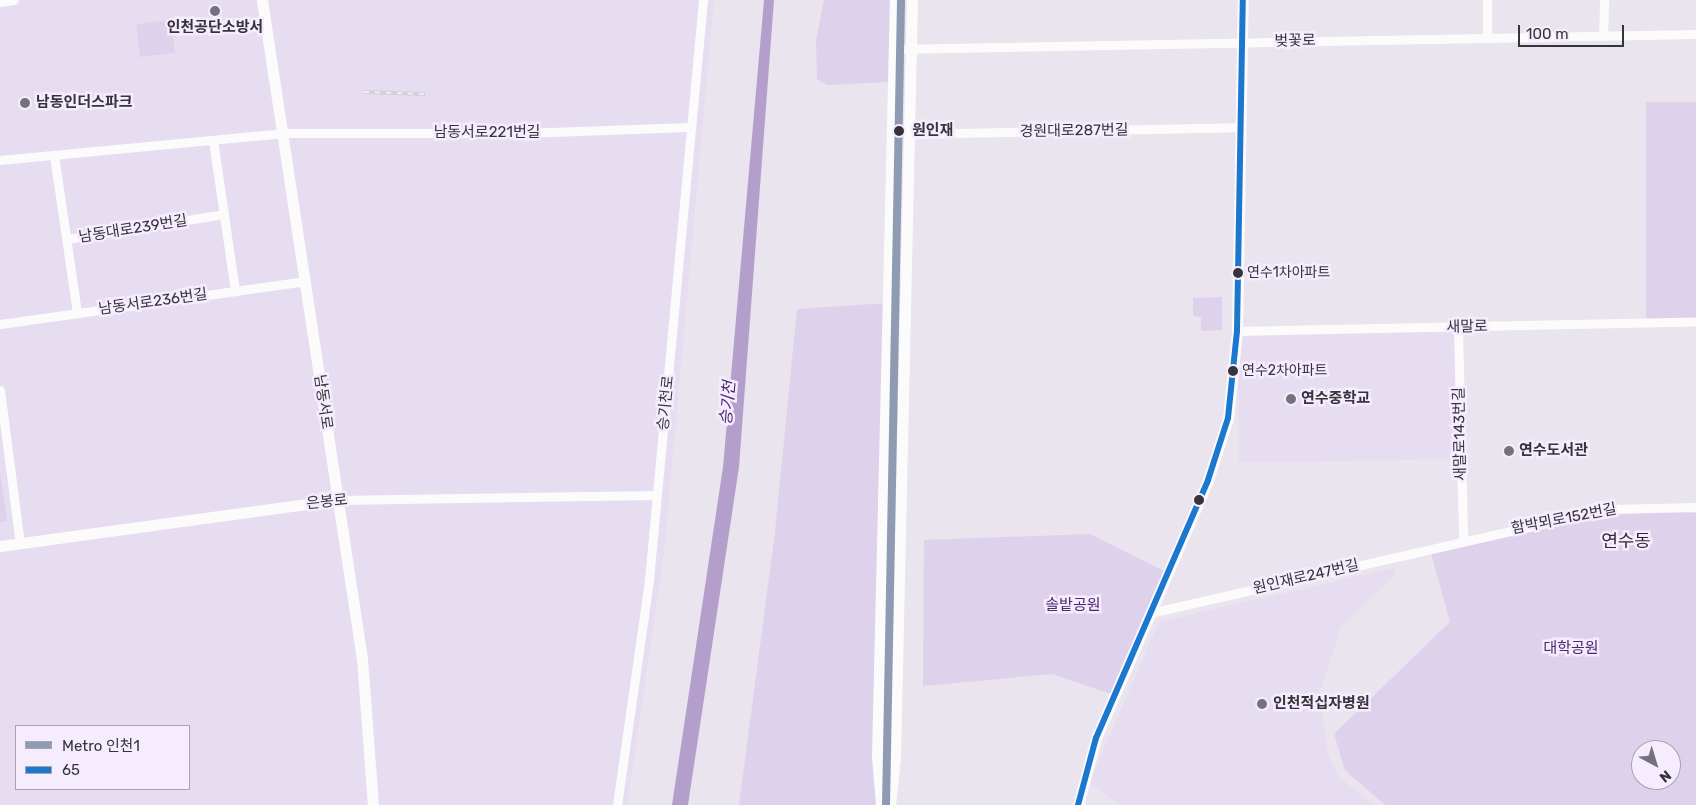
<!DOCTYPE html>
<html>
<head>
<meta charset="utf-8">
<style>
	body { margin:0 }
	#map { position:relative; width:1696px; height:805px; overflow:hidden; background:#e9e4ee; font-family:Rubik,"Noto Sans KR",sans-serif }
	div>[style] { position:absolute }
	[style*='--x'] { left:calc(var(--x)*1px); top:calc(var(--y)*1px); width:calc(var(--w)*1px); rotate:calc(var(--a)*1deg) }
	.built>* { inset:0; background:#e6ddf0; transform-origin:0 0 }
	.green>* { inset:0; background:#ded1ec; transform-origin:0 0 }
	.water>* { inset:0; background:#b49fcc }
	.minor>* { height:9px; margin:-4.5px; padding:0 4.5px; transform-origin:4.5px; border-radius:4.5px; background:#fcfbfc }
	.major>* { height:11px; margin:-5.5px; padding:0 5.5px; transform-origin:5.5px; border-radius:5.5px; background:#fcfbfc }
	.rail>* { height:4px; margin-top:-2px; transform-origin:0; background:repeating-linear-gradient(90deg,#f5edfd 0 5.5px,#d0d0d2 0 11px); box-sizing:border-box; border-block:1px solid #d0d0d2 }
	.bus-1>* { height:6px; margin:-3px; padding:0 3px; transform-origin:3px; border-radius:3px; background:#1c78cf }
	.metro-1>* { height:8px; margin:-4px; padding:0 4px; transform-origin:4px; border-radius:4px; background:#8e9bb3 }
	.dots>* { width:14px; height:14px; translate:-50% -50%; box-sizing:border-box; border:2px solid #f5edfd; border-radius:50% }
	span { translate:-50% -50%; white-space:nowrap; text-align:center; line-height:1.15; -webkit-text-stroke:5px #f5edfd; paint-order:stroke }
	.bus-label { font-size:14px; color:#37333b }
	.left { translate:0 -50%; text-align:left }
	.poi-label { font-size:15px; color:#37333b; font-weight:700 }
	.street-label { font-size:15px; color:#37333b }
	.stop-label { font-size:15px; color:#37333b; font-weight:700 }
	.park-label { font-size:15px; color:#4e276f }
	.water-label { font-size:16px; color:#471f67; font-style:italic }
	.quarter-label { font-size:18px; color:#2e2736 }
	.legend { position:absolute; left:15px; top:725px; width:175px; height:65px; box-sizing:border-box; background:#f5edfd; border:1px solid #a9a3af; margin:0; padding:6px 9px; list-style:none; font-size:15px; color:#37333b }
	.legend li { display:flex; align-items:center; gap:10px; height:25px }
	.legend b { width:25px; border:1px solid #a9a3af }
	.north { position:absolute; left:1631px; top:740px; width:50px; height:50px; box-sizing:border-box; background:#f5edfd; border:1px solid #a9a3af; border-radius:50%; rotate:141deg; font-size:14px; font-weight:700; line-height:20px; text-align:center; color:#37333b }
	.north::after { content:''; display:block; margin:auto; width:18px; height:22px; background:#75717a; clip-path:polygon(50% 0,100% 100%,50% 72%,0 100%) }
	.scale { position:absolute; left:1518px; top:25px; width:106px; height:22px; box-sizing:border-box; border:2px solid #37333b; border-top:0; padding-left:6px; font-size:15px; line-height:18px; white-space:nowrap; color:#37333b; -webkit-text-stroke:4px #f5edfd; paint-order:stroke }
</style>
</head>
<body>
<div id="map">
	<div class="built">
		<i style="clip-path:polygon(evenodd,0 0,714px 0,664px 553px,627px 805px,0 805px,0 0,16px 726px,189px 726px,189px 789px,16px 789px,16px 726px)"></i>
		<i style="left:1458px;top:328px;width:131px;height:221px;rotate:89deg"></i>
		<i style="clip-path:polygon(1393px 568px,1396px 574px,1341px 627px,1319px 694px,1328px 754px,1339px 777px,1374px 805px,1120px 805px,1089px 783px,1159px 622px)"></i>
	</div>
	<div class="green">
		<i style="clip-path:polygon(824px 0,891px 0,888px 82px,827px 85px,817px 79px,816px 41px)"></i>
		<i style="left:171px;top:20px;width:33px;height:35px;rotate:83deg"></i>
		<i style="left:1696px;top:102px;width:219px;height:50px;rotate:90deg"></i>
		<i style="clip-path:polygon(1222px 297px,1222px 330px,1201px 331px,1201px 317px,1193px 316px,1193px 298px)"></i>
		<i style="clip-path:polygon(888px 303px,881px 805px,739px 805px,775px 532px,797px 309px)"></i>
		<i style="clip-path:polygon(0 472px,7px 521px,0 522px)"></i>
		<i style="clip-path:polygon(evenodd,1665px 511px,1696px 513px,1696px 805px,1385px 805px,1345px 770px,1334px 734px,1450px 622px,1431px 553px,1610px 515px,1665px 511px,1641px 750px,1671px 750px,1671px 780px,1641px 780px,1641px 750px)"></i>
		<i style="clip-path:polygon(1090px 534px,1168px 573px,1114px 695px,1052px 674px,923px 686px,924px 540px)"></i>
	</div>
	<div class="water">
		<i style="clip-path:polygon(764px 0,774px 0,739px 467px,688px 805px,672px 805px,723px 467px)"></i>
	</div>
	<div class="minor">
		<i style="--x:0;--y:2;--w:14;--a:-8"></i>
		<i style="--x:1603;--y:35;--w:35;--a:-88"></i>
		<i style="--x:1487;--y:37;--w:37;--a:-90"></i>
		<i style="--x:894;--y:49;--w:802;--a:-1.07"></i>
		<i style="--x:910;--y:134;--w:328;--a:-1.2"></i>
		<i style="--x:213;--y:140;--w:153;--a:81.7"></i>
		<i style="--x:54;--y:155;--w:160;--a:81.7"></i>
		<i style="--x:0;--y:160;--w:285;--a:-5.4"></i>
		<i style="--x:284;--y:133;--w:240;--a:0"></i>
		<i style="--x:524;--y:133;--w:165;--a:-2.1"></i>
		<i style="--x:67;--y:239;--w:159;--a:-9"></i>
		<i style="--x:0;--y:324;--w:309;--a:-8"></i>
		<i style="--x:1458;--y:328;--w:212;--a:88.6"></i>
		<i style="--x:1237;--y:331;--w:459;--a:-1.2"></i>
		<i style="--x:0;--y:390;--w:154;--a:82.6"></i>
		<i style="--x:337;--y:500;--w:320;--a:-0.9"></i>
		<i style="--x:1150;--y:613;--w:471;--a:-12.8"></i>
		<i style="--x:1609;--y:509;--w:87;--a:-1.3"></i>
		<i style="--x:617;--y:805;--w:227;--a:-81.9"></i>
		<i style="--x:649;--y:580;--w:583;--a:-84.68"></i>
	</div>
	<div class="major">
		<i style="--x:262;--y:0;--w:667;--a:81.37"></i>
		<i style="--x:362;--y:659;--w:146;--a:85.7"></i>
		<i style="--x:0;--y:546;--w:340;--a:-7.8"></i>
		<i style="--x:881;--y:805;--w:49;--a:-94.7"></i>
		<i style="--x:877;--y:756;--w:756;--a:-88.64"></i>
		<i style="--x:890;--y:805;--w:47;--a:-83.9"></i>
		<i style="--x:895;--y:758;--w:758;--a:-88.72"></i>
		<i style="--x:1078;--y:805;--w:69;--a:-75"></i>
		<i style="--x:1096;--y:738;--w:281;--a:-66.5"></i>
		<i style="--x:1208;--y:480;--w:65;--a:-72.1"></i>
		<i style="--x:1228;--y:418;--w:87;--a:-84.1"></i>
		<i style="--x:1237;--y:331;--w:331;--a:-89"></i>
	</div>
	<div class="rail">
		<i style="--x:364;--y:92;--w:61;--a:1.9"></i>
	</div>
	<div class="bus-1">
		<i style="--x:1078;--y:805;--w:69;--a:-75"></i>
		<i style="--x:1096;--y:738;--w:281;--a:-66.5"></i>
		<i style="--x:1208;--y:480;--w:65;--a:-72.1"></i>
		<i style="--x:1228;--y:418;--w:87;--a:-84.1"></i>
		<i style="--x:1237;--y:331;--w:331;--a:-89"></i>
	</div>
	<div class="metro-1">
		<i style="--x:886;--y:805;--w:805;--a:-88.93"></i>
	</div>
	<div class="dots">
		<i style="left:215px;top:11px;background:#75717a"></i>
		<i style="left:25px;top:103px;background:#75717a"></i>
		<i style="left:899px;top:131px;background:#37333b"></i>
		<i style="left:1238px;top:273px;background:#37333b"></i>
		<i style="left:1233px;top:371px;background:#37333b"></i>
		<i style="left:1291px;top:399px;background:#75717a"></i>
		<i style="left:1509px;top:451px;background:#75717a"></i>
		<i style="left:1199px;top:500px;background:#37333b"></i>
		<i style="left:1262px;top:704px;background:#75717a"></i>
	</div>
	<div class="bus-label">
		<span class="left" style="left:1247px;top:273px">연수1차아파트</span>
		<span class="left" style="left:1242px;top:371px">연수2차아파트</span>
	</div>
	<div class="poi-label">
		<span style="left:215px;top:28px">인천공단소방서</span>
		<span class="left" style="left:36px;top:103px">남동인더스파크</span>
		<span class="left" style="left:1301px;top:399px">연수중학교</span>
		<span class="left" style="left:1519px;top:451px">연수도서관</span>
		<span class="left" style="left:1273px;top:704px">인천적십자병원</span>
	</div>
	<div class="street-label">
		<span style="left:1295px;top:41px;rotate:-1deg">벚꽃로</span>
		<span style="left:1074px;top:131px;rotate:-1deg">경원대로287번길</span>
		<span style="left:487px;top:133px">남동서로221번길</span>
		<span style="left:133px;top:229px;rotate:-9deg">남동대로239번길</span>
		<span style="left:153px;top:302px;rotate:-8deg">남동서로236번길</span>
		<span style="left:1467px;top:327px;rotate:-1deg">새말로</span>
		<span style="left:323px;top:402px;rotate:82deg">남동서로</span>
		<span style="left:666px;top:403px;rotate:-84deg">승기천로</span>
		<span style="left:1460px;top:434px;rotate:-91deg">새말로143번길</span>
		<span style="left:327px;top:502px;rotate:-6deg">은봉로</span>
		<span style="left:1564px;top:519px;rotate:-11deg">함박뫼로152번길</span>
		<span style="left:1306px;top:577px;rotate:-13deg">원인재로247번길</span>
	</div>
	<div class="stop-label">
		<span class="left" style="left:912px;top:131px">원인재</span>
	</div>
	<div class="park-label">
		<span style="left:1073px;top:606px">솔밭공원</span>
		<span style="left:1571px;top:649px">대학공원</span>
	</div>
	<div class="water-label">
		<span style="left:728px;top:403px;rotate:-85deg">승기천</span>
	</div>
	<div class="quarter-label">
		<span style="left:1626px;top:541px">연수동</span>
	</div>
	<ul class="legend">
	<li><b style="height:6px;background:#8e9bb3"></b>Metro 인천1</li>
	<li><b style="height:6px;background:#1c78cf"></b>65</li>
	</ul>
	<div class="north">N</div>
	<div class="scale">100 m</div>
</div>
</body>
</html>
